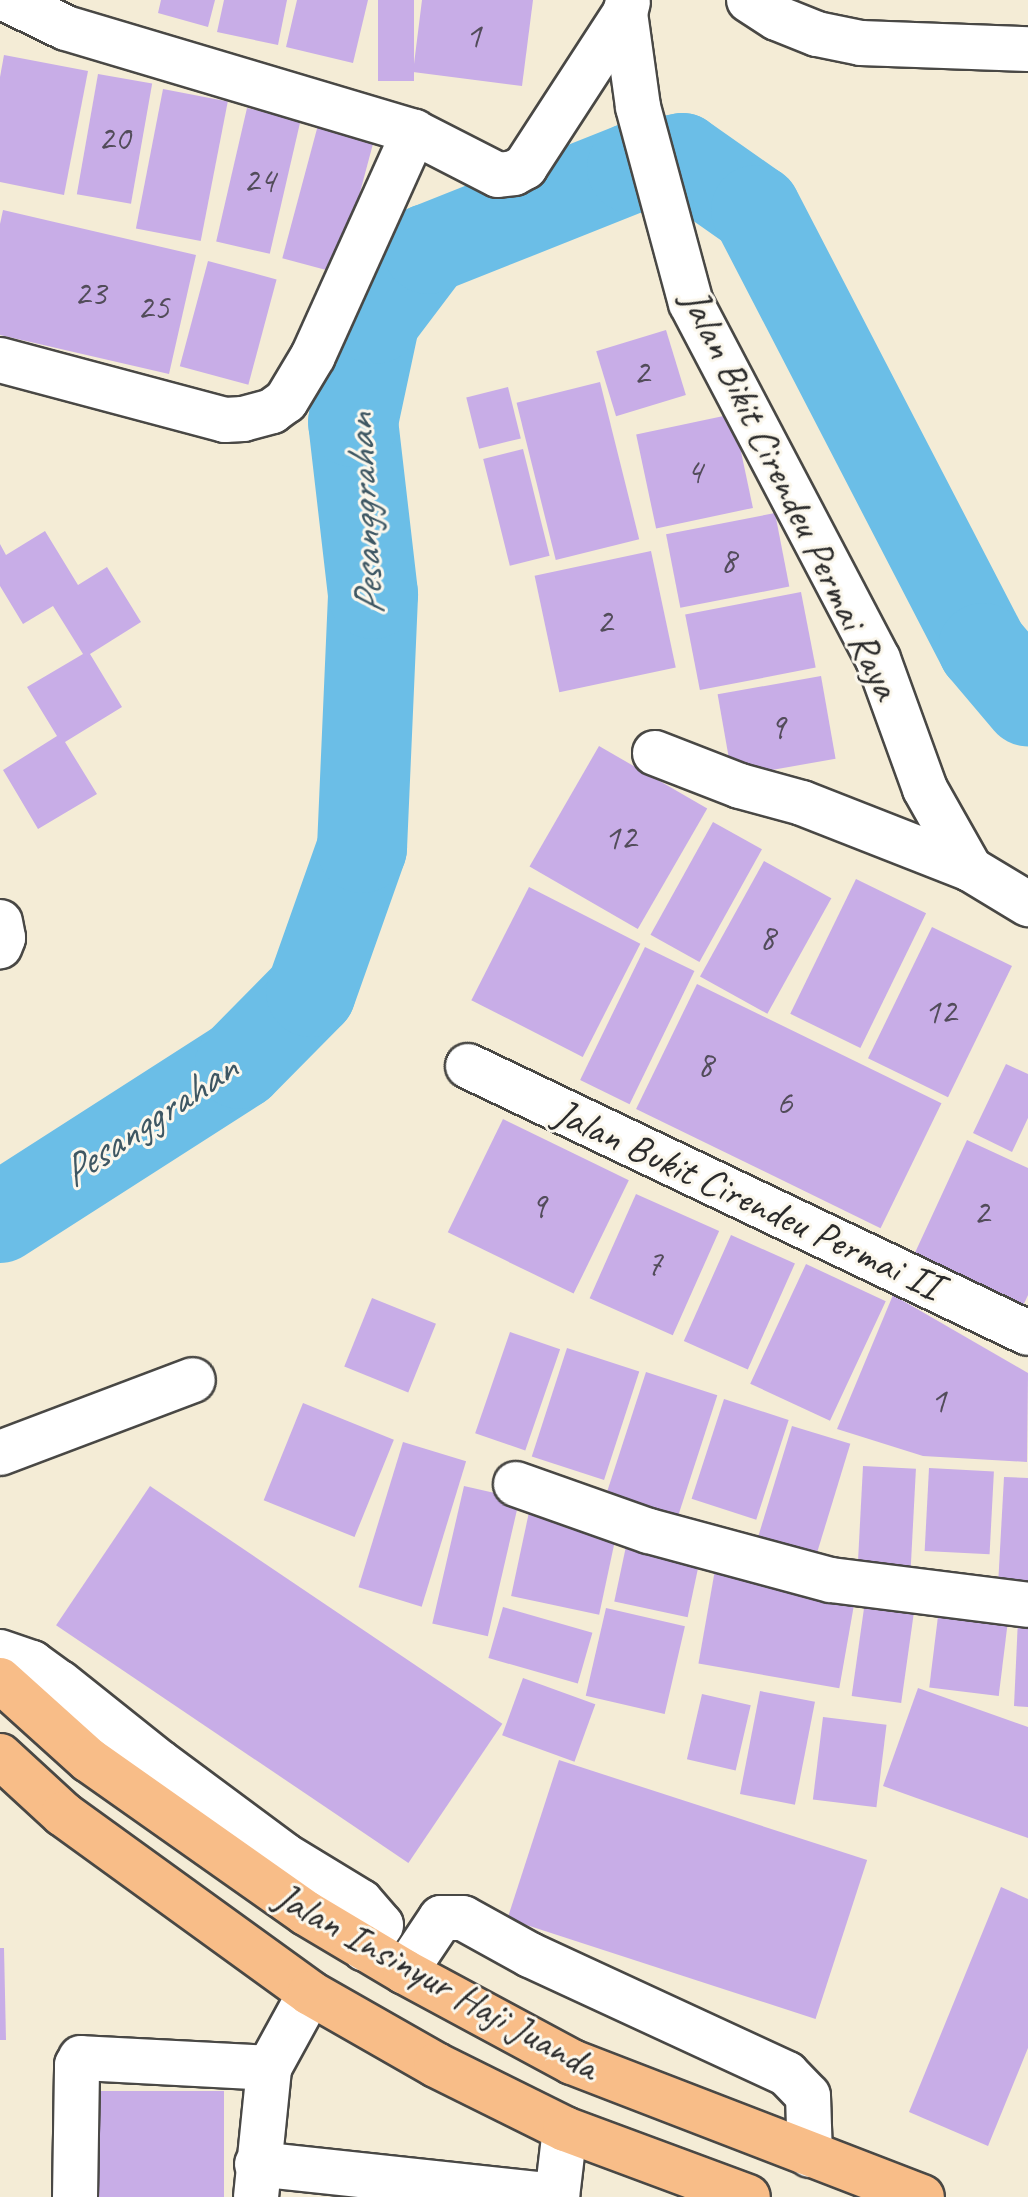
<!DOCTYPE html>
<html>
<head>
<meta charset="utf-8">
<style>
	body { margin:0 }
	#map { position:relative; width:1028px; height:2197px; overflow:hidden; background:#f4ecd6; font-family:Caveat,sans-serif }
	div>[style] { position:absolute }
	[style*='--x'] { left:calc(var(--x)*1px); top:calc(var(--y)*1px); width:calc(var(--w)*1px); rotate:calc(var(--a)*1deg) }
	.river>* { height:90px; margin:-45px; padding:0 45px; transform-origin:45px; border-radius:45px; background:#6bbee7 }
	.building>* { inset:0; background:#c8ade7; transform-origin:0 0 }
	.roads { filter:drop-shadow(2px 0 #494845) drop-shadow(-2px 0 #494845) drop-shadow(0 2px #494845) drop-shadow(0 -2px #494845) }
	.minor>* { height:44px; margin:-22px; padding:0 22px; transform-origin:22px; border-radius:22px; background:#fff }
	.highway>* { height:44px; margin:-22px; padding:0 22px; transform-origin:22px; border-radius:22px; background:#f8bd88 }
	span { translate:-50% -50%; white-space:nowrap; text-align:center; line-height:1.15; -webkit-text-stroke:6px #fbf7ec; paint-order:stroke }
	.number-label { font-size:36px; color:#524c5a }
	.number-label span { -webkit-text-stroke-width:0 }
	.street-label { font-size:40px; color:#2b2b2b }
	.water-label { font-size:42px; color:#3e5763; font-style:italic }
</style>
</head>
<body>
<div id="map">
	<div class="river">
		<i style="--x:0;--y:1218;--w:285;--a:-32.7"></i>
		<i style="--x:240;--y:1064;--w:101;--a:-45.4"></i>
		<i style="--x:311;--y:992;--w:153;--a:-70.5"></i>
		<i style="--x:362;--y:848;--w:254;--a:-87.5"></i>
		<i style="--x:373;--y:594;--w:173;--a:-96.6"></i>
		<i style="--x:353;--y:422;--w:105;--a:-77.9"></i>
		<i style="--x:375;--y:319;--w:88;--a:-52.9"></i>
		<i style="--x:428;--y:249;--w:219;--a:-21.7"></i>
		<i style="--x:632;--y:168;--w:51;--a:-11.3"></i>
		<i style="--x:682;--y:158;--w:90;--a:35.1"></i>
		<i style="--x:756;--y:210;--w:493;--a:62.6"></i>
		<i style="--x:983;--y:648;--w:70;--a:49.7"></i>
	</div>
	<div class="building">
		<i style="clip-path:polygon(161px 0,215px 0,208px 27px,158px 13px)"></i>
		<i style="clip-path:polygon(224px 0,287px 0,278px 45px,217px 32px)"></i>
		<i style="clip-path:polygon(297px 0,368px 0,353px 63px,286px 47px)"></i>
		<i style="left:378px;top:0;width:36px;height:81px"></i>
		<i style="clip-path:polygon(422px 0,533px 0,522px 86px,413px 72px)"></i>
		<i style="clip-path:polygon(4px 55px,88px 71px,64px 195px,0 182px,0 77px)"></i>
		<i style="left:98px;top:74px;width:55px;height:122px;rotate:10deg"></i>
		<i style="left:163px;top:89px;width:66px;height:142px;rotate:11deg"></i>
		<i style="left:247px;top:108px;width:55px;height:137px;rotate:13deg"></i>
		<i style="left:318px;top:125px;width:58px;height:138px;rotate:15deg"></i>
		<i style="clip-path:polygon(3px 210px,196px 255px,169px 374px,0 335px,0 224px)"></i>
		<i style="left:208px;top:261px;width:71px;height:109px;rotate:15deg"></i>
		<i style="left:666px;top:330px;width:68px;height:73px;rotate:73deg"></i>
		<i style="left:600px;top:382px;width:162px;height:86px;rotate:76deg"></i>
		<i style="left:508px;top:387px;width:53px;height:43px;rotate:76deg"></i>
		<i style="left:733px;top:414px;width:96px;height:99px;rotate:78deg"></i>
		<i style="left:523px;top:449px;width:110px;height:41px;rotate:76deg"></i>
		<i style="left:775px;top:513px;width:75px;height:111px;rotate:79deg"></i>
		<i style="clip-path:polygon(45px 531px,78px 585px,107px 567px,141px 622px,90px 654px,122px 707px,65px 742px,97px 794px,38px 829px,3px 770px,57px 736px,27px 687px,83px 654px,53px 606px,23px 624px,0 586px,0 544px,6px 555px)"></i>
		<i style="left:651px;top:551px;width:119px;height:119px;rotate:78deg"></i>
		<i style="left:801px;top:592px;width:77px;height:118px;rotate:79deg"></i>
		<i style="left:821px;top:676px;width:84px;height:105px;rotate:80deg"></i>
		<i style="left:599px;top:746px;width:125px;height:139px;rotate:30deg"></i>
		<i style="left:713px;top:822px;width:56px;height:129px;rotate:29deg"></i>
		<i style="left:764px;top:861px;width:77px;height:132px;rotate:29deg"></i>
		<i style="left:856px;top:879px;width:78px;height:150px;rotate:26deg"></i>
		<i style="left:529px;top:887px;width:125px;height:127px;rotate:27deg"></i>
		<i style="left:932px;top:927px;width:89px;height:146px;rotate:26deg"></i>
		<i style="left:645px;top:947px;width:55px;height:148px;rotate:26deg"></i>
		<i style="left:697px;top:984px;width:272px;height:139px;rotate:26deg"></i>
		<i style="clip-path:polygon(1006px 1064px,1028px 1074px,1028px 1118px,1012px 1152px,973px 1133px)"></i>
		<i style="left:503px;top:1119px;width:140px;height:126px;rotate:26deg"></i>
		<i style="clip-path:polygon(967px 1140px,1028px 1168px,1028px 1295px,1022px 1308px,913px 1257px)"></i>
		<i style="left:636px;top:1194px;width:91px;height:114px;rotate:24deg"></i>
		<i style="left:731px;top:1235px;width:70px;height:116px;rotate:24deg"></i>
		<i style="left:806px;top:1264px;width:88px;height:132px;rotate:25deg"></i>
		<i style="clip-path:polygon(893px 1295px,1028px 1373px,1027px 1462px,923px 1456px,837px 1429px)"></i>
		<i style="left:372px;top:1298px;width:69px;height:74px;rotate:22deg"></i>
		<i style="left:510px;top:1332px;width:53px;height:107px;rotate:19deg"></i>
		<i style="left:567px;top:1348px;width:76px;height:114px;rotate:18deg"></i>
		<i style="left:646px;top:1372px;width:75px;height:127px;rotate:18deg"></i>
		<i style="left:724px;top:1399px;width:68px;height:105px;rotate:18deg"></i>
		<i style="left:303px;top:1403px;width:98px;height:105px;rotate:22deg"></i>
		<i style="left:792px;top:1426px;width:61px;height:126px;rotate:17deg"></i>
		<i style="left:403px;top:1442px;width:66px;height:152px;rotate:17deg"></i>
		<i style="left:863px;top:1466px;width:53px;height:109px;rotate:3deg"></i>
		<i style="left:929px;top:1468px;width:65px;height:83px;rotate:3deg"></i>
		<i style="clip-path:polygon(1004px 1477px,1028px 1478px,1028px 1588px,998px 1586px)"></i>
		<i style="left:150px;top:1486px;width:425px;height:168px;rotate:34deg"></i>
		<i style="left:464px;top:1486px;width:57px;height:141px;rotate:13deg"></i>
		<i style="left:529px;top:1512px;width:90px;height:86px;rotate:12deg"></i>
		<i style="left:628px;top:1537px;width:75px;height:66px;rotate:12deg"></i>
		<i style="left:716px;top:1564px;width:143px;height:101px;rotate:10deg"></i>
		<i style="left:866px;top:1594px;width:50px;height:103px;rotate:8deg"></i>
		<i style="left:503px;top:1607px;width:93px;height:53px;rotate:16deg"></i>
		<i style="left:606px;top:1608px;width:81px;height:90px;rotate:13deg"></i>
		<i style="left:939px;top:1608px;width:70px;height:80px;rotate:7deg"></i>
		<i style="clip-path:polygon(1018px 1619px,1028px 1619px,1028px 1707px,1014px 1706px)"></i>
		<i style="left:523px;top:1678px;width:77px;height:61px;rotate:20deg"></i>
		<i style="clip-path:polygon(918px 1688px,1028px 1727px,1028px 1838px,883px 1786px)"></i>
		<i style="left:760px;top:1691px;width:56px;height:105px;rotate:11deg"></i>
		<i style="left:702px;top:1694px;width:50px;height:67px;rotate:13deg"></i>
		<i style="left:823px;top:1717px;width:64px;height:83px;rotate:7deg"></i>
		<i style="left:559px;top:1760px;width:324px;height:167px;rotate:18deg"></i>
		<i style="clip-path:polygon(1001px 1887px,1028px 1899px,1028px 2048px,988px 2146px,909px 2112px)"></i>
		<i style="clip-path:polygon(0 1948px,4px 1948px,6px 2040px,0 2040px)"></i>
		<i style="left:99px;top:2091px;width:125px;height:106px"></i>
	</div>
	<div class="roads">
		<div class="minor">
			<i style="--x:8;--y:0;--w:64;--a:25.8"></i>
			<i style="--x:66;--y:28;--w:363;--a:16.6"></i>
			<i style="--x:414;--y:132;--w:94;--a:27.1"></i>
			<i style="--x:498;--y:175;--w:16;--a:-7"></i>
			<i style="--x:514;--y:173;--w:13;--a:-29"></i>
			<i style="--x:525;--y:167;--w:184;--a:-57"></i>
			<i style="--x:625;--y:13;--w:11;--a:-75"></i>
			<i style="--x:749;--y:0;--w:33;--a:33"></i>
			<i style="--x:777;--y:18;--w:43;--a:21.8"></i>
			<i style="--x:817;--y:34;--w:45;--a:11.6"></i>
			<i style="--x:861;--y:43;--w:167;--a:2.1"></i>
			<i style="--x:625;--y:13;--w:95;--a:82.1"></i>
			<i style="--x:638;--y:107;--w:203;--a:74.9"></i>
			<i style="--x:691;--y:303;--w:402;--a:62.3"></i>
			<i style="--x:878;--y:659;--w:138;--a:70.1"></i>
			<i style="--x:925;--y:789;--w:92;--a:60.6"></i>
			<i style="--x:0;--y:360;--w:233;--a:14.9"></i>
			<i style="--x:225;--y:420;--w:18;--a:-3"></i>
			<i style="--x:243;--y:419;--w:30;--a:-15"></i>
			<i style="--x:272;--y:411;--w:17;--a:-36"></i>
			<i style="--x:286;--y:401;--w:52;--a:-59"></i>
			<i style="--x:313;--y:356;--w:246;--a:-65.7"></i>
			<i style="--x:655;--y:753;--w:91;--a:21.2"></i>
			<i style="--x:740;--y:786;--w:64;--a:15.3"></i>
			<i style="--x:802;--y:803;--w:180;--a:21.4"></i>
			<i style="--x:970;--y:869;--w:68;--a:31.1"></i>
			<i style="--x:0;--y:922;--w:16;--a:79"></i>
			<i style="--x:3;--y:938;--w:9;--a:111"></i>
			<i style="--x:468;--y:1066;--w:620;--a:25.49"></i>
			<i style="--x:0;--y:1453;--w:206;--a:-20.7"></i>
			<i style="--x:516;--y:1484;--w:141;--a:19.5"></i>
			<i style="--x:649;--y:1531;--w:188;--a:15.1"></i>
			<i style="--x:831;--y:1580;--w:199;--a:7.2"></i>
			<i style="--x:0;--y:1652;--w:34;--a:19"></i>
			<i style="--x:32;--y:1663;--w:34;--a:36"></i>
			<i style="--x:60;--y:1683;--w:127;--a:38.6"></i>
			<i style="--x:159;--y:1762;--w:156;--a:36.6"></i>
			<i style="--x:284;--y:1855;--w:90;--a:31.4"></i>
			<i style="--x:361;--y:1902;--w:30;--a:49"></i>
			<i style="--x:381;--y:1925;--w:29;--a:124"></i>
			<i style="--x:405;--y:1972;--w:65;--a:-56.3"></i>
			<i style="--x:441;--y:1918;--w:22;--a:0"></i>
			<i style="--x:463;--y:1918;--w:77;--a:28.9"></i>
			<i style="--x:530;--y:1955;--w:283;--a:24.8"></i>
			<i style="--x:787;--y:2074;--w:30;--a:46"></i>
			<i style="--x:808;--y:2096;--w:59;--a:88.1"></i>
			<i style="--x:257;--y:2164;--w:302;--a:6.1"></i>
			<i style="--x:75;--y:2197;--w:132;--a:-89.1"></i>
			<i style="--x:77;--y:2065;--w:8;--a:-60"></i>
			<i style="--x:81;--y:2058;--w:188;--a:3"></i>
			<i style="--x:256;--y:2197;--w:130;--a:-84.2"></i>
			<i style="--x:269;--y:2068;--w:85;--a:-61.3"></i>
			<i style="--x:557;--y:2197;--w:68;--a:-83.3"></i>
		</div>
		<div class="highway">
			<i style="--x:0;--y:1680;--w:120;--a:42"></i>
			<i style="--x:89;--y:1760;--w:266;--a:35.2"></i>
			<i style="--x:306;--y:1913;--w:115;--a:30.8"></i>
			<i style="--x:405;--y:1972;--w:190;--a:28.3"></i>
			<i style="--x:572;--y:2062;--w:375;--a:21.1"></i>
			<i style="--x:0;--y:1756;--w:86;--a:42.6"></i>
			<i style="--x:63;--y:1814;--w:305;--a:35.9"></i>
			<i style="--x:310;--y:1993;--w:145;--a:29.7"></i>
			<i style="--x:436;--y:2065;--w:144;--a:26.4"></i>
			<i style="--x:565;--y:2129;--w:195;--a:20.4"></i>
		</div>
	</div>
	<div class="number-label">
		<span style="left:473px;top:36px">1</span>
		<span style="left:114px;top:139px">20</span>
		<span style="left:259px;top:181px">24</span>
		<span style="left:90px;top:294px">23</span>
		<span style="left:153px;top:308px">25</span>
		<span style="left:641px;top:373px">2</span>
		<span style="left:694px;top:472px">4</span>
		<span style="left:728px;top:561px">8</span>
		<span style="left:604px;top:622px">2</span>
		<span style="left:777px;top:727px">9</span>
		<span style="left:620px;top:838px">12</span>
		<span style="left:767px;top:938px">8</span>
		<span style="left:940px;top:1012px">12</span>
		<span style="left:705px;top:1065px">8</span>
		<span style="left:784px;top:1103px">6</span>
		<span style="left:538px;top:1206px">9</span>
		<span style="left:981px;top:1213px">2</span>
		<span style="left:654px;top:1264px">7</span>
		<span style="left:938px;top:1401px">1</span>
	</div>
	<div class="street-label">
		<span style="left:791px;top:494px;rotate:64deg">Jalan Bikit Cirendeu Permai Raya</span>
		<span style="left:748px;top:1199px;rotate:25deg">Jalan Bukit Cirendeu Permai II</span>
		<span style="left:437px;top:1981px;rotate:29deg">Jalan Insinyur Haji Juanda</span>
	</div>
	<div class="water-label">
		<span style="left:365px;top:515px;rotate:-93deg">Pesanggrahan</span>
		<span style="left:149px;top:1121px;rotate:-34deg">Pesanggrahan</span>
	</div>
</div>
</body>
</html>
